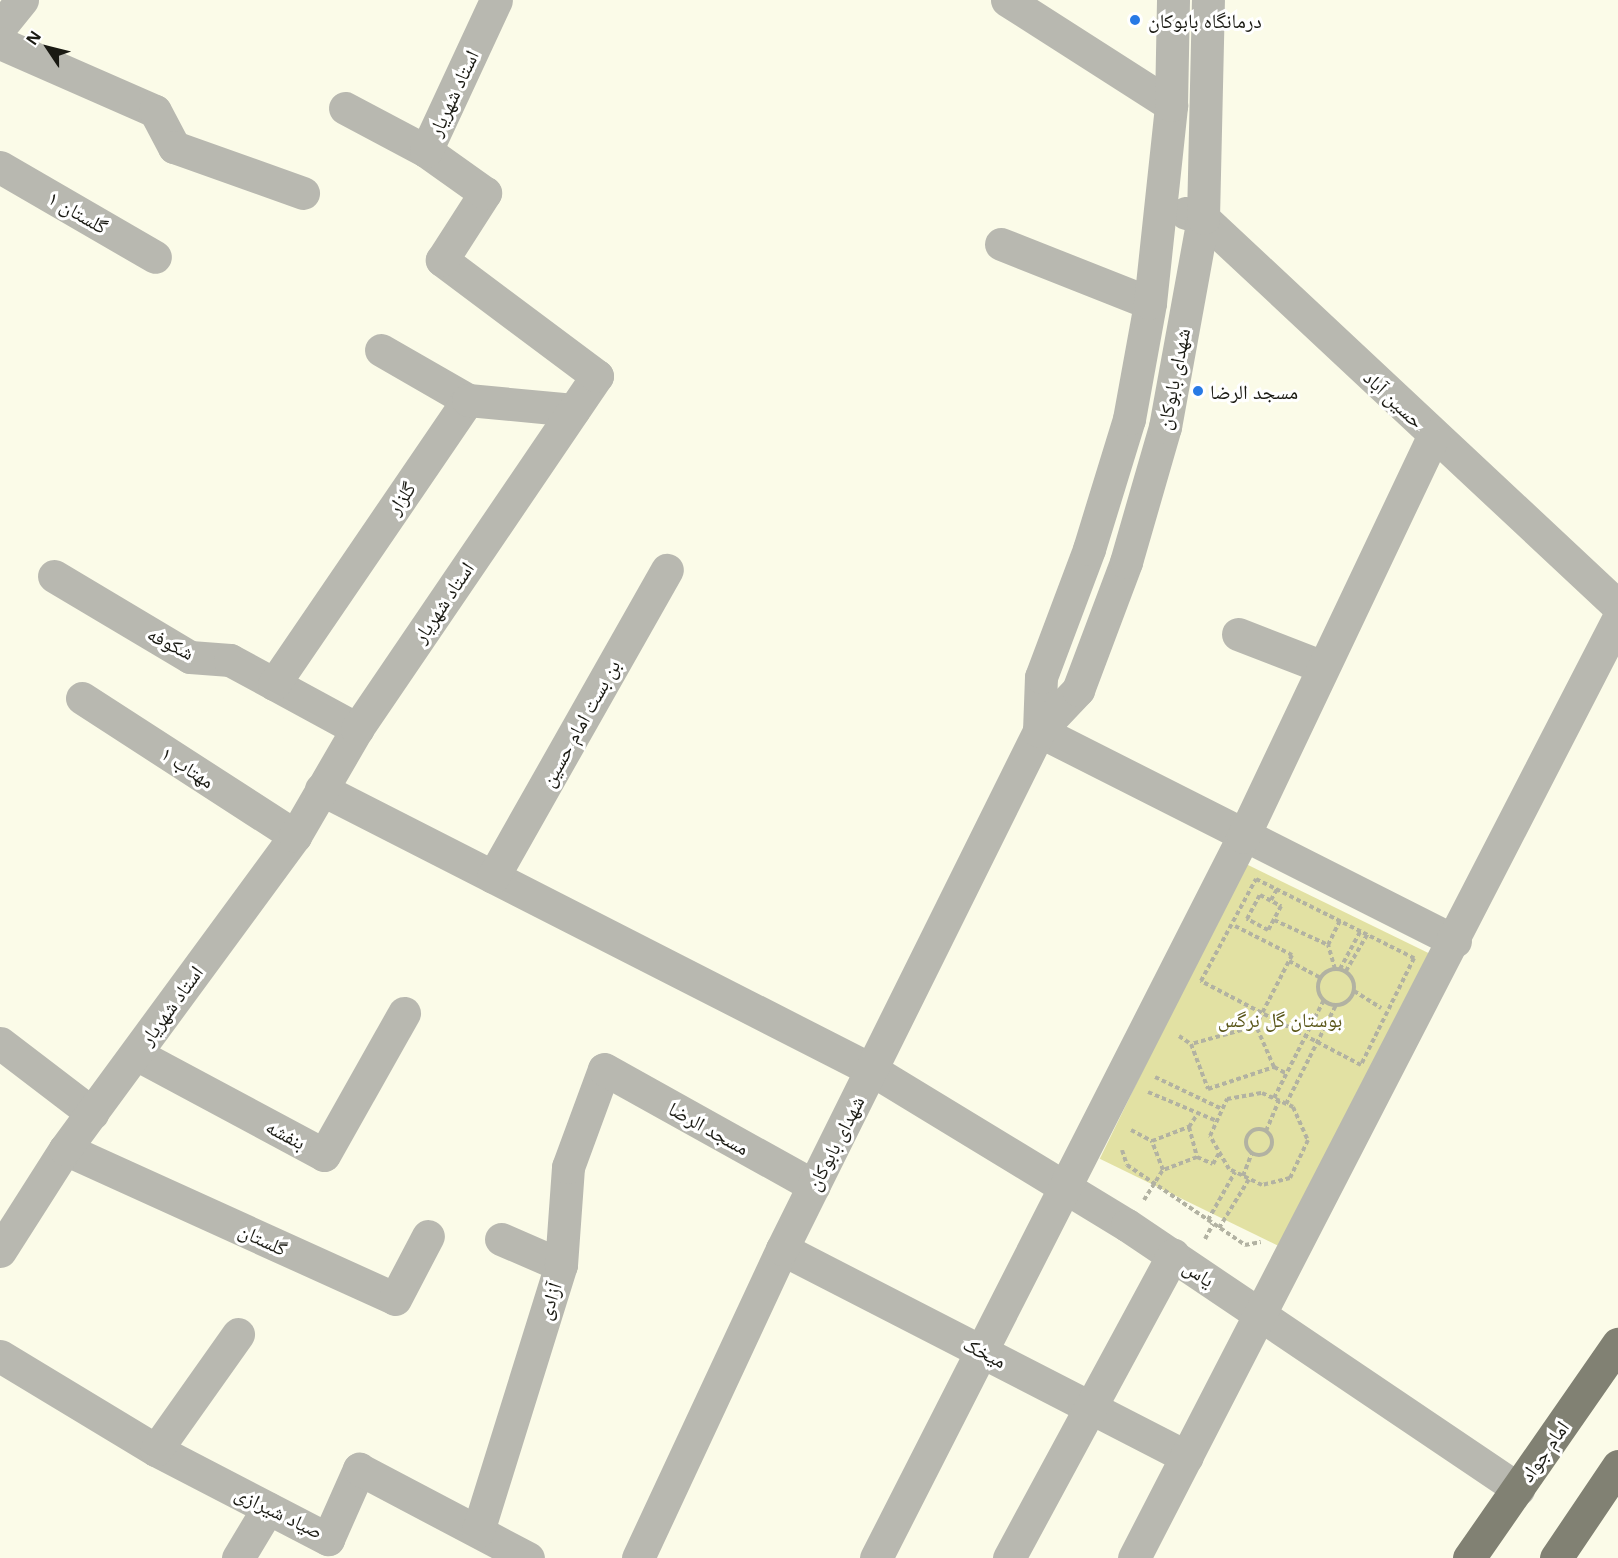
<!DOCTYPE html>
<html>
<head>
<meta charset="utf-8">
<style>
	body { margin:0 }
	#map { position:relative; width:1618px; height:1558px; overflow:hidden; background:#fbfbe8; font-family:"Noto Sans","Noto Naskh Arabic",sans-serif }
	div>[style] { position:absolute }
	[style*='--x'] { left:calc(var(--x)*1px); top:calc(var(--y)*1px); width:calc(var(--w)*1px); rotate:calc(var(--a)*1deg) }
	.green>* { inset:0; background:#e2e1a3; transform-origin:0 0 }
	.path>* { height:4px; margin-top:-2px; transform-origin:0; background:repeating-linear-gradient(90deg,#b2b2a2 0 4.5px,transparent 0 7.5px) }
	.path>.ring { margin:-2px; padding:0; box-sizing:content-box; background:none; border:4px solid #b2b2a2; border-radius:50% }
	.minor>* { height:33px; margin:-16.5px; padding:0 16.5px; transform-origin:16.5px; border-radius:16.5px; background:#b8b8b0 }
	.major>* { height:33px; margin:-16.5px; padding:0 16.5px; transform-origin:16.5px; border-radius:16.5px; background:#818173 }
	.dots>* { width:16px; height:16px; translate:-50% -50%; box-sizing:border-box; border:3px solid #fff; border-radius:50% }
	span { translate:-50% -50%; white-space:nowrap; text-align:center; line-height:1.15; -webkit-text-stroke:6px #fff; paint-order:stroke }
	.poi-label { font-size:20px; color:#1a1a13 }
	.left { translate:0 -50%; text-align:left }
	.street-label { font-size:20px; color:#1a1a13 }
	.park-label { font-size:20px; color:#595619 }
	.north { position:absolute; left:18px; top:18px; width:60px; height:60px; -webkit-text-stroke:4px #fff; paint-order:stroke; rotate:305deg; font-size:16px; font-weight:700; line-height:24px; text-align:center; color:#1a1a13 }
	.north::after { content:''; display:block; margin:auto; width:21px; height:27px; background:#1a1a13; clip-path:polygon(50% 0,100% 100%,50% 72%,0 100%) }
</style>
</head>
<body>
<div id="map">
	<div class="green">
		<i style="left:1244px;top:863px;width:212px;height:329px;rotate:26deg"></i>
	</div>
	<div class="path">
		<i style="--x:1256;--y:879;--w:177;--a:26.6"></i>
		<i style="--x:1414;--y:958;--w:119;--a:116.4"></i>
		<i style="--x:1361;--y:1065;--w:181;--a:-152.3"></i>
		<i style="--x:1201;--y:981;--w:116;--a:-61.7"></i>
		<i style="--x:1260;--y:895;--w:24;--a:28"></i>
		<i style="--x:1281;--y:906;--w:27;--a:118"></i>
		<i style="--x:1268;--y:930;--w:24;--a:-152"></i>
		<i style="--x:1247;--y:919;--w:27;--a:-62"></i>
		<i style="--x:1271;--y:900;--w:13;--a:-61"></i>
		<i style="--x:1274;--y:920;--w:60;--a:24.8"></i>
		<i style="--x:1235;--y:926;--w:64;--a:27"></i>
		<i style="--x:1292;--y:955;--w:79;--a:117.2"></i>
		<i style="--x:1289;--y:961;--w:36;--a:28"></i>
		<i style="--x:1335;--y:969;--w:25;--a:-106"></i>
		<i style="--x:1328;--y:945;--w:28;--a:-64"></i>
		<i style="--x:1340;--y:969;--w:44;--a:-61.7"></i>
		<i class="ring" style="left:1318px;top:969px;width:32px;height:32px"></i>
		<i style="--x:1346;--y:971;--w:44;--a:-59.9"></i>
		<i style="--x:1354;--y:991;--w:32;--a:32"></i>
		<i style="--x:1179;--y:1036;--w:14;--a:34"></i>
		<i style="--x:1191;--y:1044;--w:48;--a:69.3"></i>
		<i style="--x:1208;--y:1089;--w:70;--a:-18.4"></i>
		<i style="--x:1274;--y:1067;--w:45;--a:-113.7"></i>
		<i style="--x:1256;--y:1026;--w:67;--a:164.5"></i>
		<i style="--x:1274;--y:1067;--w:15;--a:28"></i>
		<i style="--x:1155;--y:1077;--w:74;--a:25.5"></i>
		<i style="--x:1148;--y:1092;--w:75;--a:22.8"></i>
		<i style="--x:1262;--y:1093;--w:34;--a:24"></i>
		<i style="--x:1293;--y:1107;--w:36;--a:66"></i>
		<i style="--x:1308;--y:1140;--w:42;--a:115.3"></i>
		<i style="--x:1290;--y:1178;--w:29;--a:166"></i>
		<i style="--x:1262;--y:1185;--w:37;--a:-154"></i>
		<i style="--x:1229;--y:1169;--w:38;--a:-120"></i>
		<i style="--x:1210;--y:1136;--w:41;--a:-65.3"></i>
		<i style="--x:1227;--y:1099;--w:36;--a:-10"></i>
		<i style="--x:1274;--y:1098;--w:110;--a:-63"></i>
		<i style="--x:1286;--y:1104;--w:111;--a:-63.2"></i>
		<i style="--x:1189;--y:1127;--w:31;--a:75"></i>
		<i style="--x:1197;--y:1157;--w:36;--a:159"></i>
		<i style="--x:1163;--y:1170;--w:31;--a:-111"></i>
		<i style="--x:1152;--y:1141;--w:40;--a:-21"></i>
		<i style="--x:1189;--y:1127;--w:17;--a:-57"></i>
		<i class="ring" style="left:1246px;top:1129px;width:22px;height:22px"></i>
		<i style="--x:1131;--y:1130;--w:24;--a:28"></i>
		<i style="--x:1266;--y:1131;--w:33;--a:-67"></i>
		<i style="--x:1122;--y:1150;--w:16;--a:72"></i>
		<i style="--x:1127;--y:1165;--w:143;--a:34.1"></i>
		<i style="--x:1245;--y:1245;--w:16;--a:-11"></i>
		<i style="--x:1197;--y:1157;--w:17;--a:24"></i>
		<i style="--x:1213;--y:1164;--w:13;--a:-61"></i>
		<i style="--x:1243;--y:1176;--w:25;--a:-69"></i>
		<i style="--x:1144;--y:1200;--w:36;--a:-58"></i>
		<i style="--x:1208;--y:1220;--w:55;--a:-60.6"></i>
		<i style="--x:1219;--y:1228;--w:57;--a:-58.5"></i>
		<i style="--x:1205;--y:1239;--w:17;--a:-62"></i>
	</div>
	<div class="minor">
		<i style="--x:1007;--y:0;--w:195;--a:32.6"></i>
		<i style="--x:0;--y:27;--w:35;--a:-51"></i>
		<i style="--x:0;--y:43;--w:169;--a:23.7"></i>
		<i style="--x:155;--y:111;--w:41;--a:62.2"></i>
		<i style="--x:174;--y:147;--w:137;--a:19.6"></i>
		<i style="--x:345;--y:108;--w:92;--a:28"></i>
		<i style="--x:0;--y:167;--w:179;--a:30.1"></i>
		<i style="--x:1186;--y:213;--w:18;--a:16"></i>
		<i style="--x:1203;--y:218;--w:568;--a:43.07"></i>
		<i style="--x:1001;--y:244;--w:160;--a:21.6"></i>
		<i style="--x:381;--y:350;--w:100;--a:29.9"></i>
		<i style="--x:54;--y:576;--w:158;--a:30.8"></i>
		<i style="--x:190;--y:657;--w:40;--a:4.3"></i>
		<i style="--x:230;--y:660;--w:145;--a:28.5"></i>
		<i style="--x:1238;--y:634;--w:91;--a:21.2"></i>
		<i style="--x:274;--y:684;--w:344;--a:-55.7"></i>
		<i style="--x:468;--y:400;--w:106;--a:5.4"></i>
		<i style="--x:82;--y:698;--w:254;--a:32.9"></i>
		<i style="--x:1039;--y:731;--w:54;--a:-87.9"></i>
		<i style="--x:1041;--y:677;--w:137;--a:-69.4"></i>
		<i style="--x:1089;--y:549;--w:136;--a:-72.9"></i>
		<i style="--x:1129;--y:419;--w:118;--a:-79.7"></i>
		<i style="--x:1150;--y:303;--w:199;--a:-83.9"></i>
		<i style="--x:1171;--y:105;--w:105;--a:-88.9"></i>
		<i style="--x:1039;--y:731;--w:466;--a:26.8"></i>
		<i style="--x:321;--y:789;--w:619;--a:27.02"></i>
		<i style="--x:872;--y:1070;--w:298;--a:31.3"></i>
		<i style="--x:1127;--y:1225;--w:472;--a:34"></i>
		<i style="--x:493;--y:877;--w:353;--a:-60.5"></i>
		<i style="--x:0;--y:1043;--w:116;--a:37.3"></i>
		<i style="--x:136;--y:1054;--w:213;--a:28.2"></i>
		<i style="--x:324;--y:1155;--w:163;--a:-60.6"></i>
		<i style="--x:65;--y:1149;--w:362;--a:24.4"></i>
		<i style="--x:395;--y:1299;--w:71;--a:-62.4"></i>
		<i style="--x:501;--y:1239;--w:65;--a:23.4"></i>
		<i style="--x:782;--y:1249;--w:455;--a:27.2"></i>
		<i style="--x:0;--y:1251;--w:121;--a:-57.5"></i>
		<i style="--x:65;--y:1149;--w:388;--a:-53.7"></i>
		<i style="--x:295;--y:836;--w:124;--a:-59.9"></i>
		<i style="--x:357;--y:729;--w:427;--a:-55.8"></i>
		<i style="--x:597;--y:376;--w:194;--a:-143.2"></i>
		<i style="--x:442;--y:260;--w:80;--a:-57.3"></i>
		<i style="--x:485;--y:193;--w:72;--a:-144.6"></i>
		<i style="--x:426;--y:151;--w:166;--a:-65.1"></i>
		<i style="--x:0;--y:1356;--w:182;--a:31.1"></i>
		<i style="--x:156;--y:1450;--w:194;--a:27.4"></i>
		<i style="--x:328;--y:1539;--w:77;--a:-66.1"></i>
		<i style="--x:359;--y:1469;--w:191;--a:27.8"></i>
		<i style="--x:156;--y:1450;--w:142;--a:-54.7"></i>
		<i style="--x:478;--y:1531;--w:279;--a:-72.7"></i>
		<i style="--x:561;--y:1265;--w:98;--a:-85.9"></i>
		<i style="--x:568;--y:1167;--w:104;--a:-69.8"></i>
		<i style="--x:604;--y:1069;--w:240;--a:29.1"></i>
		<i style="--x:238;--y:1558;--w:58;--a:-59"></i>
		<i style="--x:638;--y:1558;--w:341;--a:-65"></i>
		<i style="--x:782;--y:1249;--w:578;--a:-63.61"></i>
		<i style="--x:1039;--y:731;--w:57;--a:-46.4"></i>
		<i style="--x:1078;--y:690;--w:137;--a:-69.4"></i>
		<i style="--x:1126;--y:562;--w:141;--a:-73.9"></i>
		<i style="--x:1165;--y:427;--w:212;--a:-79.7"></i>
		<i style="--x:1203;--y:218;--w:218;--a:-88.7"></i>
		<i style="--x:876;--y:1558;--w:809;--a:-63.02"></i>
		<i style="--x:1243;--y:837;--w:444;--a:-64.6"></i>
		<i style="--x:1009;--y:1558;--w:345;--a:-61.6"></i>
		<i style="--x:1134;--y:1558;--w:1056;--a:-62.73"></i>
	</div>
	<div class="major">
		<i style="--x:1469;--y:1558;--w:261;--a:-55.2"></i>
		<i style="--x:1556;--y:1558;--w:111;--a:-56"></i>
	</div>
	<div class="dots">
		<i style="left:1135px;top:20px;background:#287ae5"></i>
		<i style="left:1198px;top:391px;background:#287ae5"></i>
	</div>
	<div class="poi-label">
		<span class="left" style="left:1148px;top:20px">درمانگاه بابوکان</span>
		<span class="left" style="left:1210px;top:391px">مسجد الرضا</span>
	</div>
	<div class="street-label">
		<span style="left:453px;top:93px;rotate:-65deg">استاد شهریار</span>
		<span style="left:78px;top:212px;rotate:30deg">گلستان ۱</span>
		<span style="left:1173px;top:379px;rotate:-79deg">شهدای بابوکان</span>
		<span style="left:1394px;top:399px;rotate:43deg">حسین آباد</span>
		<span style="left:401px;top:498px;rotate:-56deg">گلزار</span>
		<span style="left:443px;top:602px;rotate:-56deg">استاد شهریار</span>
		<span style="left:171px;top:643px;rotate:27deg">شکوفه</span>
		<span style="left:580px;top:723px;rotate:-61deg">بن بست امام حسین</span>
		<span style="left:188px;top:767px;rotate:33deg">مهتاب ۱</span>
		<span style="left:171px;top:1005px;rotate:-54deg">استاد شهریار</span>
		<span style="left:709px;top:1128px;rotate:29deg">مسجد الرضا</span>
		<span style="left:286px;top:1134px;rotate:28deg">بنفشه</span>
		<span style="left:835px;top:1143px;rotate:-63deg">شهدای بابوکان</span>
		<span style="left:263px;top:1239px;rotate:25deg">گلستان</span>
		<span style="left:1199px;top:1273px;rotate:33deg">یاس</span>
		<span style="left:549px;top:1301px;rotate:-72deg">آزادی</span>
		<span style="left:985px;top:1352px;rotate:27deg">میخک</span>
		<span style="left:1544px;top:1451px;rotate:-55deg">امام جواد</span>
		<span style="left:279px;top:1512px;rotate:26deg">صیاد شیرازی</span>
	</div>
	<div class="park-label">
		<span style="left:1280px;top:1019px">بوستان گل نرگس</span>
	</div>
	<div class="north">N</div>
</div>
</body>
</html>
